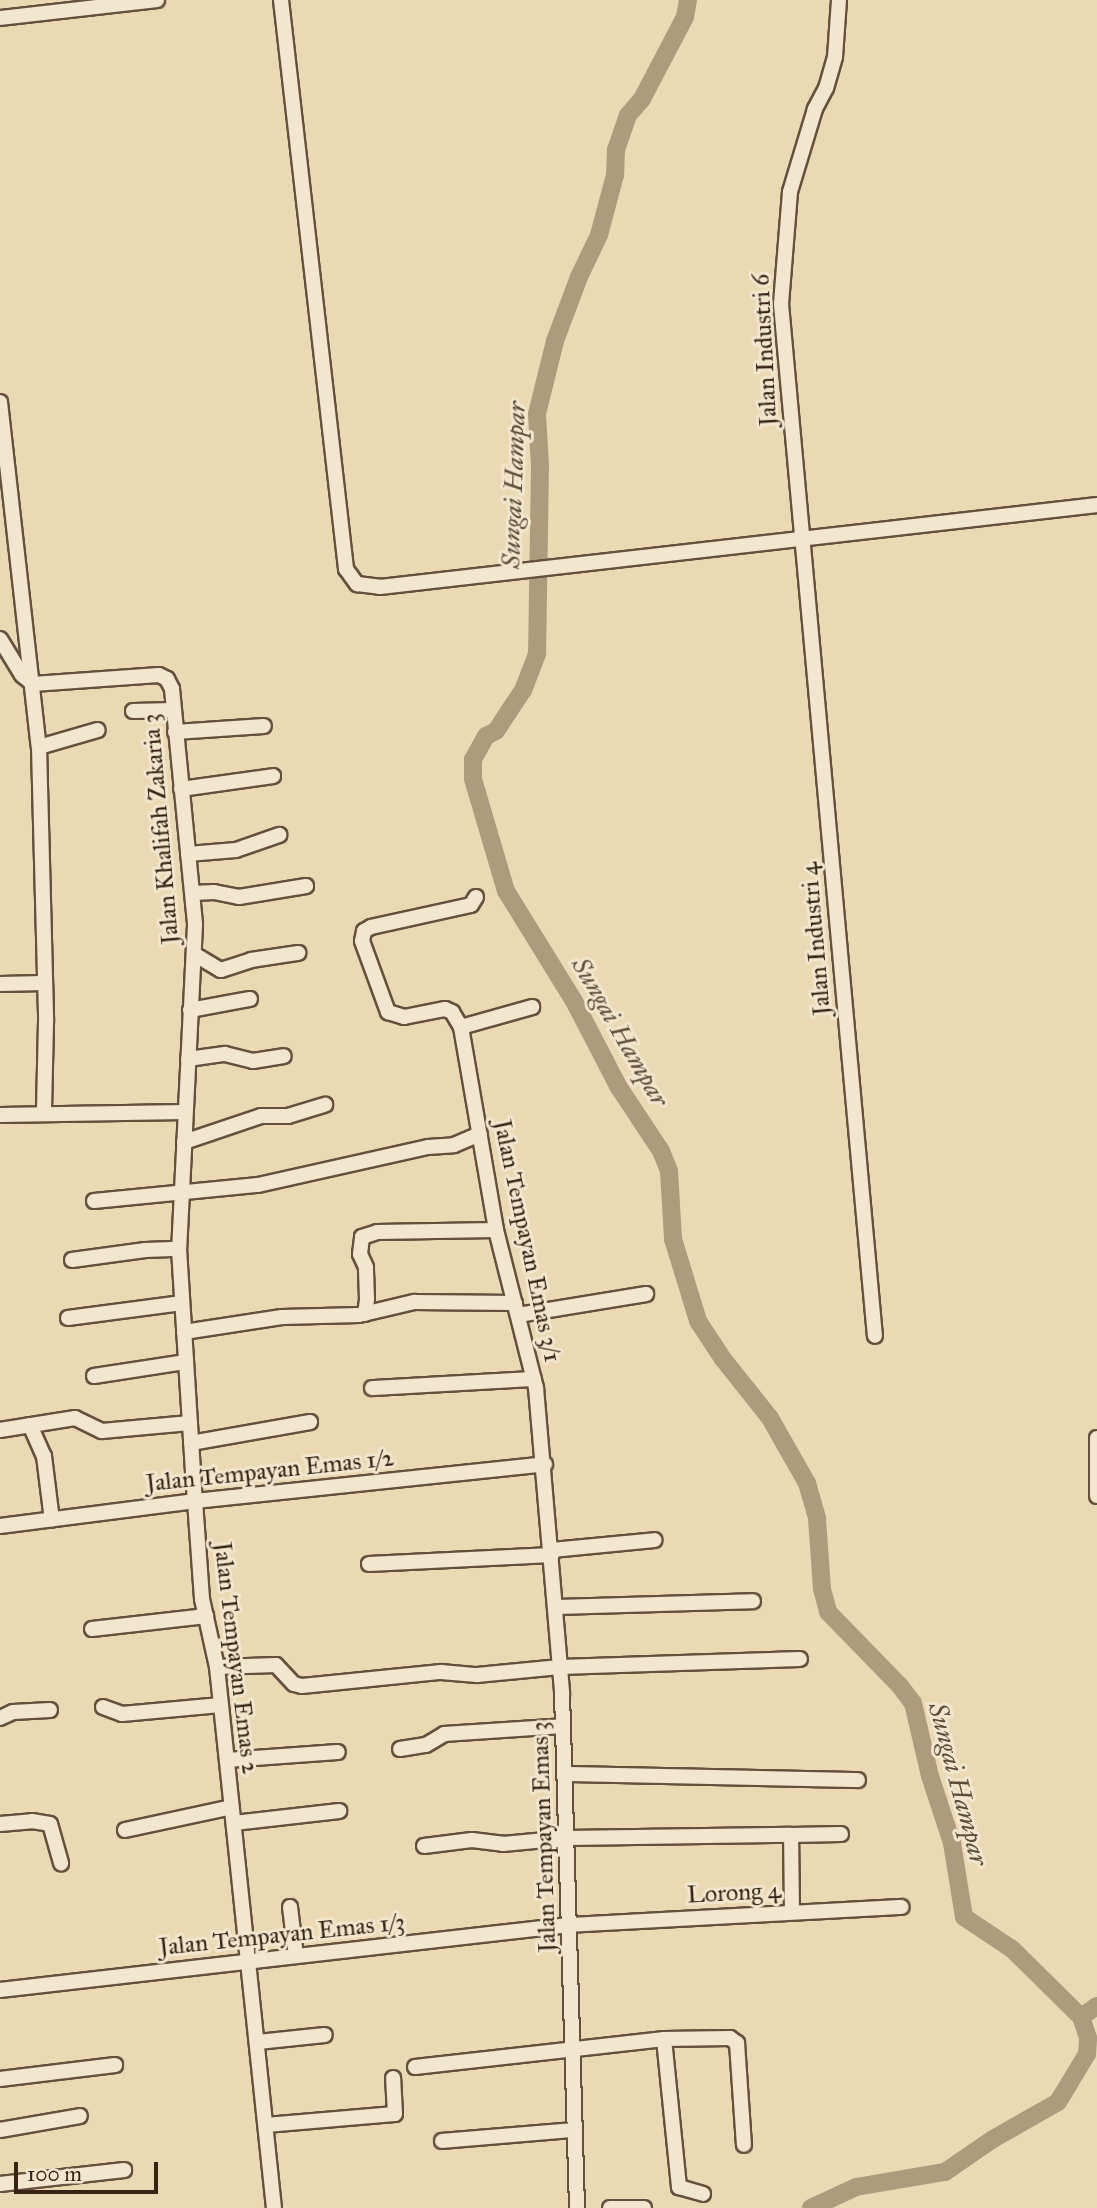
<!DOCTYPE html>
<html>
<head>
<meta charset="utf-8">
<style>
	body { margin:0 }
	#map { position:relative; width:1097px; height:2208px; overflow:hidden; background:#ebd9b4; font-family:"IM FELL Great Primer",serif }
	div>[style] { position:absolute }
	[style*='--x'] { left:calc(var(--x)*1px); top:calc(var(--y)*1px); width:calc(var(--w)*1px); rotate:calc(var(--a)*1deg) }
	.river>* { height:18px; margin:-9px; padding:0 9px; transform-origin:9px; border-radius:9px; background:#ae9b7e }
	.roads { filter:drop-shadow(2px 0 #65503d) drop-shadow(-2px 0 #65503d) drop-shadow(0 2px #65503d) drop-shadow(0 -2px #65503d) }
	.minor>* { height:14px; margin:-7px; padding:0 7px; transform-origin:7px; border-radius:7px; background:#f2e6ce }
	span { translate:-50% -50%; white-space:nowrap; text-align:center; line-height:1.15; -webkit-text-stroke:6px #f2e6ce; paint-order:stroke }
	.street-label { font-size:24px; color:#382215 }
	.water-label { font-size:26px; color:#614c3a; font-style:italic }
	.scale { position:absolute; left:14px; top:2162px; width:144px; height:32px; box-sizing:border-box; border:4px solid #382215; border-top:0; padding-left:9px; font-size:21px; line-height:24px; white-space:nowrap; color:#382215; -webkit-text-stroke:5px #f2e6ce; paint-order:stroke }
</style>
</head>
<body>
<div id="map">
	<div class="river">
		<i style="--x:688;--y:0;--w:17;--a:100"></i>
		<i style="--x:685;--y:17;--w:93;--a:117.7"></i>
		<i style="--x:642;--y:99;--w:21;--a:131"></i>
		<i style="--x:628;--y:115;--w:36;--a:109"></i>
		<i style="--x:616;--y:149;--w:26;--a:92"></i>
		<i style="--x:615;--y:175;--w:62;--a:104.9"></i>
		<i style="--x:599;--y:235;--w:47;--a:115.5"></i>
		<i style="--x:579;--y:277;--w:68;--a:110.6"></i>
		<i style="--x:555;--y:341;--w:75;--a:103.9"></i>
		<i style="--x:537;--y:414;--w:52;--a:86.7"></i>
		<i style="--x:540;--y:466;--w:188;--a:90.9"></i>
		<i style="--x:537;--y:654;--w:39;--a:111"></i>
		<i style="--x:523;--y:690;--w:49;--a:123.4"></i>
		<i style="--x:496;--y:731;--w:11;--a:153"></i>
		<i style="--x:486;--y:736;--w:26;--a:119"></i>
		<i style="--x:473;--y:759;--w:20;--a:90"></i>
		<i style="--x:473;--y:779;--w:117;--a:73.6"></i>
		<i style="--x:506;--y:891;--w:129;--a:58.3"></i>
		<i style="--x:574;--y:1001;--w:96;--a:62.6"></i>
		<i style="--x:618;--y:1086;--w:78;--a:56.5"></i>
		<i style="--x:661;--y:1151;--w:22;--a:68"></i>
		<i style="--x:669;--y:1171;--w:68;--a:86.6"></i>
		<i style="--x:673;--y:1239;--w:86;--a:73"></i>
		<i style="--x:698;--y:1321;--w:45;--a:56.7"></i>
		<i style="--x:723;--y:1359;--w:75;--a:51.5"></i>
		<i style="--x:770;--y:1418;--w:75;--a:60.4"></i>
		<i style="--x:807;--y:1483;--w:37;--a:74"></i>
		<i style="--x:817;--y:1519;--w:70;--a:85.9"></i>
		<i style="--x:822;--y:1589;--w:24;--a:75"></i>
		<i style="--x:828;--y:1612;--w:103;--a:45.8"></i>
		<i style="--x:900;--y:1686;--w:21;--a:53"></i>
		<i style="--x:913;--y:1703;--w:75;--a:76.9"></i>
		<i style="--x:930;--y:1776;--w:71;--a:71.8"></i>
		<i style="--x:952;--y:1843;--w:75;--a:80.8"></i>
		<i style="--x:964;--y:1917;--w:58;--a:33.7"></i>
		<i style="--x:1012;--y:1949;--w:97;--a:44.6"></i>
		<i style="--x:811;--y:2208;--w:50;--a:-25"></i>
		<i style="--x:856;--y:2187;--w:90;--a:-9.6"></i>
		<i style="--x:945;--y:2172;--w:58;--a:-34.5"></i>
		<i style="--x:993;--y:2139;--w:75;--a:-29.6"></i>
		<i style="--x:1058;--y:2102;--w:56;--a:-58.9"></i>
		<i style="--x:1087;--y:2054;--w:16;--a:-86"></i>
		<i style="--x:1088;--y:2038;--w:22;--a:-108"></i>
		<i style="--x:1081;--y:2017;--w:19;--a:-35"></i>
	</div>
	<div class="roads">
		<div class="minor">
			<i style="--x:281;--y:0;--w:573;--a:83.48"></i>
			<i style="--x:346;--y:569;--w:19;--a:54"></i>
			<i style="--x:357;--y:584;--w:23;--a:7"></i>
			<i style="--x:380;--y:587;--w:722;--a:-6.52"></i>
			<i style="--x:839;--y:0;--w:57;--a:94"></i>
			<i style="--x:835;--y:57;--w:32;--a:106"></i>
			<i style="--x:826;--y:88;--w:24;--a:118"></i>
			<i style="--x:815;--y:109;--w:87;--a:106.8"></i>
			<i style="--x:790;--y:192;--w:112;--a:94.6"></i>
			<i style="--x:781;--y:304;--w:1036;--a:84.8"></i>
			<i style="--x:0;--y:18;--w:158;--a:-6.5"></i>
			<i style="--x:0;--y:402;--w:347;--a:83.6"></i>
			<i style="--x:39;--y:747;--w:275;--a:88.5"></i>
			<i style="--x:46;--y:1022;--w:91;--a:91.3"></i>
			<i style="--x:0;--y:639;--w:42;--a:58.6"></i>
			<i style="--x:22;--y:675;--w:14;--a:39"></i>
			<i style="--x:33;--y:684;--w:126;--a:-4.1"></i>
			<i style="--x:159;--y:675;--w:9;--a:27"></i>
			<i style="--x:167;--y:679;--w:11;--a:63"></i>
			<i style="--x:172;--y:689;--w:237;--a:84.4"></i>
			<i style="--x:195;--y:925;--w:324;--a:92.8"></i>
			<i style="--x:179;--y:1249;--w:253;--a:86.4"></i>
			<i style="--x:195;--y:1501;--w:98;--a:85.9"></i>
			<i style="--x:202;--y:1599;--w:70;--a:77.6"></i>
			<i style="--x:217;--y:1667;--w:544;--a:83.99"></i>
			<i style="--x:133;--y:711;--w:41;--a:-1.4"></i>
			<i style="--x:175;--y:732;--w:89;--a:-3.9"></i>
			<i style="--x:39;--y:747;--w:61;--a:-16.1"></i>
			<i style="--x:181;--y:789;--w:93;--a:-8"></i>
			<i style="--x:188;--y:854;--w:48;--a:-4.8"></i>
			<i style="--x:236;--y:850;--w:46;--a:-19.2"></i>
			<i style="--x:193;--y:893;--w:21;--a:-3"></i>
			<i style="--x:214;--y:892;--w:25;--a:11"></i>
			<i style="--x:239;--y:897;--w:68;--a:-9.3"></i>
			<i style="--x:476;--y:897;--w:9;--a:122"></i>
			<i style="--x:471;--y:905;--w:102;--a:167.6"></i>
			<i style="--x:371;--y:927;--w:8;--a:150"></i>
			<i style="--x:364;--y:931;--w:10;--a:101"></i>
			<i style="--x:362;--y:941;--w:76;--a:69.9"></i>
			<i style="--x:388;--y:1012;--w:17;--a:17"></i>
			<i style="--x:404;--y:1017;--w:42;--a:-11"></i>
			<i style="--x:445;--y:1009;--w:8;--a:23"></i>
			<i style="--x:452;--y:1012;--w:17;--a:59"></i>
			<i style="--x:461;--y:1027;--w:206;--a:80.2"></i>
			<i style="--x:496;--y:1230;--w:163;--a:75.8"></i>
			<i style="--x:536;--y:1388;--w:306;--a:85.1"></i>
			<i style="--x:562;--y:1693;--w:515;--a:88.33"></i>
			<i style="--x:194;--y:954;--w:31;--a:31"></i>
			<i style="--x:221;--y:970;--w:32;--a:-18"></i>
			<i style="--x:251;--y:960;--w:48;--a:-8.5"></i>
			<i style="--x:0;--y:984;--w:44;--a:-1.3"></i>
			<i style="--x:190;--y:1010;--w:61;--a:-10.4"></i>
			<i style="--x:461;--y:1027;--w:74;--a:-15.7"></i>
			<i style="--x:188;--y:1059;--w:37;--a:-8"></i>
			<i style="--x:225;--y:1054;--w:29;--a:14"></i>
			<i style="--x:253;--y:1061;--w:31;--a:-9"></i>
			<i style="--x:0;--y:1115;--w:185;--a:-0.9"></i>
			<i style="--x:184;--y:1142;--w:81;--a:-18.7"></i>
			<i style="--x:261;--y:1116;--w:27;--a:0"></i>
			<i style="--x:288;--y:1116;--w:39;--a:-17"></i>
			<i style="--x:94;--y:1201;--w:165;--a:-5.6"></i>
			<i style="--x:258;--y:1185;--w:174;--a:-12.6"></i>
			<i style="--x:428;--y:1147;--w:26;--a:-4"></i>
			<i style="--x:454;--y:1145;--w:28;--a:-23"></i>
			<i style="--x:72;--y:1260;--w:74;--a:-7.8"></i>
			<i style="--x:145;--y:1250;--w:34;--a:-2"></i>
			<i style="--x:365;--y:1314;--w:15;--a:-82"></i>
			<i style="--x:367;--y:1299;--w:32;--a:-92"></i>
			<i style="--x:366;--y:1267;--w:14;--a:-115"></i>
			<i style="--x:360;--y:1254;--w:17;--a:-83"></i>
			<i style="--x:362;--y:1237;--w:16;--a:-18"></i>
			<i style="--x:377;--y:1232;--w:119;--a:-1"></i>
			<i style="--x:518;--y:1315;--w:130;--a:-9.3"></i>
			<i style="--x:68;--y:1318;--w:115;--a:-7.5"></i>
			<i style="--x:184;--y:1332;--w:99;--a:-8.7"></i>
			<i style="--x:282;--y:1317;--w:77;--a:-1.5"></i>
			<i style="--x:359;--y:1315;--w:57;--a:-13.3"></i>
			<i style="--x:414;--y:1302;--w:101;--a:0.6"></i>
			<i style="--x:94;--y:1376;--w:93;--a:-8.7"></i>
			<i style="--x:372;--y:1388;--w:162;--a:-3.2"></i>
			<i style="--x:30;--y:1425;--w:34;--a:66"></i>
			<i style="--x:44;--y:1456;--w:64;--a:82.9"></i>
			<i style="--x:0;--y:1430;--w:76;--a:-9.1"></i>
			<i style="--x:75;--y:1418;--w:30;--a:26"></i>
			<i style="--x:102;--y:1431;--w:88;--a:-5.2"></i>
			<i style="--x:1097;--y:1438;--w:58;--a:90"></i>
			<i style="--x:191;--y:1443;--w:121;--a:-10"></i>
			<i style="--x:0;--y:1526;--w:197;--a:-7.3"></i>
			<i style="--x:195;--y:1501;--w:352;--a:-6"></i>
			<i style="--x:552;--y:1550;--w:103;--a:-5.5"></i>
			<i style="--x:369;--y:1564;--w:183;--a:-2.8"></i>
			<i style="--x:556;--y:1607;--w:197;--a:-1.7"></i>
			<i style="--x:92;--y:1629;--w:115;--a:-6.5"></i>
			<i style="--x:217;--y:1667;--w:59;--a:-1.9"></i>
			<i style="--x:276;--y:1665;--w:26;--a:47"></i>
			<i style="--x:294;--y:1684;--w:8;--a:14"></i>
			<i style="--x:302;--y:1686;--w:140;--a:-5.8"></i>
			<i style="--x:441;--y:1672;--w:36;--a:5"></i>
			<i style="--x:477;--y:1675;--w:83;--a:-5.5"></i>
			<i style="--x:560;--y:1667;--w:240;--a:-1.9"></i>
			<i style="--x:103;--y:1707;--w:20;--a:20"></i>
			<i style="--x:122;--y:1714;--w:99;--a:-5.2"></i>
			<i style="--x:0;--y:1718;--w:14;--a:-25"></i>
			<i style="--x:13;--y:1712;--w:37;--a:-3"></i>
			<i style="--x:400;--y:1749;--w:26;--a:-9"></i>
			<i style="--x:426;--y:1745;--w:21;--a:-31"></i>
			<i style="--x:444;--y:1734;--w:119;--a:-3.8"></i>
			<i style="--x:227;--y:1760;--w:111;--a:-4.1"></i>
			<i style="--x:565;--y:1774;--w:293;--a:1.2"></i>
			<i style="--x:234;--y:1823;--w:106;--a:-6.5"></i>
			<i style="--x:0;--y:1824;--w:32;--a:-5"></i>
			<i style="--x:32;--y:1821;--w:18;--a:9"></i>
			<i style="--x:50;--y:1824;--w:41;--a:74.2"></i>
			<i style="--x:125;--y:1830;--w:109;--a:-12.1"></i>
			<i style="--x:424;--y:1846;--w:48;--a:-7.1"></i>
			<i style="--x:472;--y:1840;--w:31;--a:7"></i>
			<i style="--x:503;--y:1844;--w:64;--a:-5.4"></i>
			<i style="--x:567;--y:1838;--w:224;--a:-0.8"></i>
			<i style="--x:290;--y:1907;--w:49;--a:83"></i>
			<i style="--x:792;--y:1912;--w:77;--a:-90.7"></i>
			<i style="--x:791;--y:1835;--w:50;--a:-1.1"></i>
			<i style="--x:0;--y:1990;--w:573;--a:-6.52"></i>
			<i style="--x:569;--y:1925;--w:333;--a:-3.1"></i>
			<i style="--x:664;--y:2039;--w:149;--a:84.2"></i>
			<i style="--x:679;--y:2187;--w:25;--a:16"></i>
			<i style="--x:258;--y:2042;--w:67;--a:-6"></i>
			<i style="--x:415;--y:2067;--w:251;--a:-6.4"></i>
			<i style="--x:664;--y:2039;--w:66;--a:-0.9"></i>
			<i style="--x:730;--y:2038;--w:9;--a:36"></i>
			<i style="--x:737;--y:2043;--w:102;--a:86.1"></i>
			<i style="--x:0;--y:2079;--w:116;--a:-6.9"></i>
			<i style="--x:266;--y:2125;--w:129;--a:-4.9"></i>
			<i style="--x:395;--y:2114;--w:36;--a:-93"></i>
			<i style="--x:0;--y:2130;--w:81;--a:-9.9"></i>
			<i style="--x:442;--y:2141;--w:132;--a:-4.8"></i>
			<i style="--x:0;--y:2184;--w:125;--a:-6.4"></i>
			<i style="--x:610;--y:2208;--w:34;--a:0"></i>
		</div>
	</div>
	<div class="street-label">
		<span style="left:765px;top:350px;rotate:-93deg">Jalan Industri 6</span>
		<span style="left:161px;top:829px;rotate:-95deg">Jalan Khalifah Zakaria 3</span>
		<span style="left:816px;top:939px;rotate:-95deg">Jalan Industri 4</span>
		<span style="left:527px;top:1241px;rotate:78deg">Jalan Tempayan Emas 3/1</span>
		<span style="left:270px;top:1471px;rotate:-6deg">Jalan Tempayan Emas 1/2</span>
		<span style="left:236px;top:1658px;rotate:83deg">Jalan Tempayan Emas 2</span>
		<span style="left:544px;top:1837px;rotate:-92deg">Jalan Tempayan Emas 3</span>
		<span style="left:734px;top:1893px;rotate:-3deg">Lorong 4</span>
		<span style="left:282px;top:1935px;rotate:-6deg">Jalan Tempayan Emas 1/3</span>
	</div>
	<div class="water-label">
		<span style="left:514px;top:485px;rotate:-88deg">Sungai Hampar</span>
		<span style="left:620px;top:1032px;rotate:60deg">Sungai Hampar</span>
		<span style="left:958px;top:1784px;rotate:75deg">Sungai Hampar</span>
	</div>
	<div class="scale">100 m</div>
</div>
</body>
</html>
